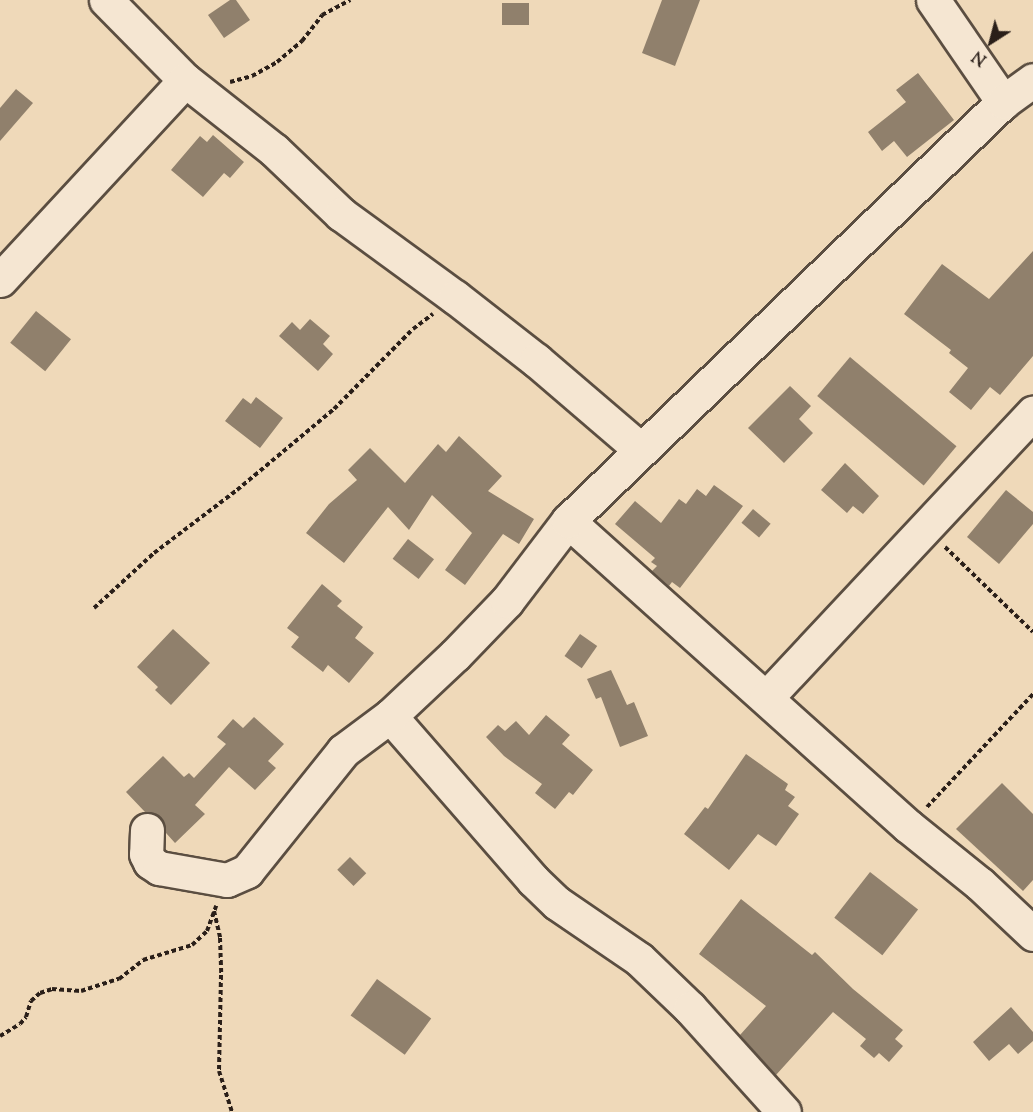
<!DOCTYPE html>
<html>
<head>
<meta charset="utf-8">
<style>
	body { margin:0 }
	#map { position:relative; width:1033px; height:1112px; overflow:hidden; background:#efd9b9; font-family:"Sorts Mill Goudy",serif }
	div>[style] { position:absolute }
	[style*='--x'] { left:calc(var(--x)*1px); top:calc(var(--y)*1px); width:calc(var(--w)*1px); rotate:calc(var(--a)*1deg) }
	.building>* { inset:0; background:#90806c; transform-origin:0 0 }
	.path>* { height:4px; margin-top:-2px; transform-origin:0; background:repeating-linear-gradient(90deg,#2a1f19 0 4.5px,transparent 0 7.5px) }
	.roads { filter:drop-shadow(2px 0 #5b4e41) drop-shadow(-2px 0 #5b4e41) drop-shadow(0 2px #5b4e41) drop-shadow(0 -2px #5b4e41) }
	.minor>* { height:33px; margin:-16.5px; padding:0 16.5px; transform-origin:16.5px; border-radius:16.5px; background:#f5e6d2 }
	span { translate:-50% -50%; white-space:nowrap; text-align:center; line-height:1.15; -webkit-text-stroke:6px #f5e6d2; paint-order:stroke }
	.north { position:absolute; left:961px; top:12px; width:60px; height:60px; -webkit-text-stroke:4px #f5e6d2; paint-order:stroke; rotate:216deg; font-size:16px; font-weight:700; line-height:24px; text-align:center; color:#2a1f19 }
	.north::after { content:''; display:block; margin:auto; width:21px; height:27px; background:#2a1f19; clip-path:polygon(50% 0,100% 100%,50% 72%,0 100%) }
</style>
</head>
<body>
<div id="map">
	<div class="building">
		<i style="clip-path:polygon(230px 0,236px 0,250px 20px,224px 38px,208px 15px)"></i>
		<i style="clip-path:polygon(662px 0,700px 0,675px 66px,642px 53px)"></i>
		<i style="left:502px;top:3px;width:27px;height:22px"></i>
		<i style="clip-path:polygon(918px 73px,954px 120px,907px 157px,894px 141px,882px 151px,868px 132px,906px 102px,896px 90px)"></i>
		<i style="clip-path:polygon(16px 89px,33px 103px,0 141px,0 108px)"></i>
		<i style="clip-path:polygon(213px 135px,244px 162px,230px 178px,224px 173px,203px 197px,171px 170px,200px 136px,207px 142px)"></i>
		<i style="clip-path:polygon(1033px 251px,1033px 356px,1000px 395px,990px 387px,971px 410px,949px 392px,968px 368px,949px 353px,951px 350px,904px 314px,942px 264px,989px 299px)"></i>
		<i style="left:36px;top:311px;width:45px;height:41px;rotate:39deg"></i>
		<i style="clip-path:polygon(310px 319px,330px 336px,323px 344px,333px 354px,318px 371px,279px 336px,292px 322px,300px 330px)"></i>
		<i style="left:850px;top:357px;width:139px;height:51px;rotate:40deg"></i>
		<i style="clip-path:polygon(790px 386px,811px 406px,799px 419px,813px 433px,784px 463px,748px 428px)"></i>
		<i style="clip-path:polygon(256px 397px,283px 418px,260px 448px,225px 421px,243px 398px,251px 404px)"></i>
		<i style="clip-path:polygon(459px 436px,502px 476px,488px 491px,534px 519px,519px 544px,503px 534px,465px 585px,445px 570px,472px 533px,432px 495px,409px 530px,388px 507px,344px 563px,306px 533px,329px 504px,357px 480px,348px 470px,370px 448px,405px 483px,438px 444px,446px 452px)"></i>
		<i style="clip-path:polygon(845px 463px,879px 496px,863px 514px,853px 506px,847px 513px,821px 490px)"></i>
		<i style="clip-path:polygon(714px 485px,743px 506px,680px 588px,672px 582px,669px 586px,652px 571px,657px 566px,651px 562px,655px 558px,615px 524px,635px 501px,661px 523px,679px 499px,686px 504px,697px 489px,706px 496px)"></i>
		<i style="clip-path:polygon(1006px 490px,1033px 512px,1033px 524px,999px 564px,967px 537px)"></i>
		<i style="left:753px;top:509px;width:23px;height:18px;rotate:40deg"></i>
		<i style="left:408px;top:539px;width:33px;height:25px;rotate:38deg"></i>
		<i style="clip-path:polygon(322px 584px,342px 601px,337px 606px,363px 627px,355px 638px,374px 653px,349px 683px,328px 665px,323px 672px,291px 647px,299px 637px,287px 628px)"></i>
		<i style="clip-path:polygon(173px 629px,210px 663px,171px 705px,155px 690px,158px 687px,137px 667px)"></i>
		<i style="left:580px;top:634px;width:21px;height:27px;rotate:35deg"></i>
		<i style="clip-path:polygon(611px 670px,627px 705px,634px 702px,648px 736px,620px 747px,601px 697px,596px 699px,587px 679px)"></i>
		<i style="clip-path:polygon(546px 715px,570px 735px,562px 744px,593px 770px,573px 795px,569px 792px,555px 809px,535px 793px,542px 784px,504px 756px,486px 737px,498px 725px,505px 731px,516px 721px,529px 735px)"></i>
		<i style="clip-path:polygon(254px 717px,284px 744px,268px 761px,276px 768px,255px 790px,229px 767px,195px 805px,205px 814px,175px 843px,166px 833px,164px 822px,158px 815px,145px 812px,126px 792px,163px 756px,184px 777px,189px 773px,194px 778px,226px 744px,217px 737px,233px 719px,243px 728px)"></i>
		<i style="clip-path:polygon(746px 754px,788px 784px,785px 790px,795px 797px,788px 806px,799px 814px,776px 846px,758px 834px,729px 870px,684px 834px,705px 807px,708px 809px)"></i>
		<i style="clip-path:polygon(1002px 783px,1033px 814px,1033px 880px,1023px 891px,956px 829px)"></i>
		<i style="left:350px;top:857px;width:23px;height:18px;rotate:45deg"></i>
		<i style="left:870px;top:872px;width:61px;height:58px;rotate:38deg"></i>
		<i style="clip-path:polygon(741px 899px,812px 955px,815px 952px,853px 989px,903px 1030px,895px 1039px,903px 1046px,889px 1062px,879px 1053px,874px 1058px,860px 1046px,866px 1039px,833px 1012px,776px 1075px,774px 1073px,740px 1035px,766px 1006px,699px 954px)"></i>
		<i style="left:377px;top:979px;width:67px;height:45px;rotate:36deg"></i>
		<i style="clip-path:polygon(1011px 1007px,1033px 1032px,1033px 1041px,1018px 1054px,1009px 1044px,989px 1061px,973px 1042px)"></i>
	</div>
	<div class="path">
		<i style="--x:230;--y:82;--w:23;--a:-15"></i>
		<i style="--x:252;--y:76;--w:29;--a:-29"></i>
		<i style="--x:277;--y:62;--w:33;--a:-40"></i>
		<i style="--x:302;--y:41;--w:33;--a:-52"></i>
		<i style="--x:322;--y:15;--w:32;--a:-28"></i>
		<i style="--x:945;--y:547;--w:122;--a:44"></i>
		<i style="--x:94;--y:608;--w:81;--a:-42.5"></i>
		<i style="--x:154;--y:553;--w:104;--a:-37.2"></i>
		<i style="--x:237;--y:490;--w:126;--a:-39.9"></i>
		<i style="--x:334;--y:409;--w:112;--a:-45.4"></i>
		<i style="--x:413;--y:329;--w:25;--a:-37"></i>
		<i style="--x:927;--y:807;--w:155;--a:-46.8"></i>
		<i style="--x:214;--y:911;--w:28;--a:77"></i>
		<i style="--x:220;--y:938;--w:37;--a:88"></i>
		<i style="--x:221;--y:975;--w:96;--a:91.2"></i>
		<i style="--x:219;--y:1071;--w:43;--a:72.4"></i>
		<i style="--x:0;--y:1036;--w:23;--a:-31"></i>
		<i style="--x:20;--y:1024;--w:9;--a:-49"></i>
		<i style="--x:26;--y:1017;--w:17;--a:-73"></i>
		<i style="--x:31;--y:1001;--w:12;--a:-42"></i>
		<i style="--x:40;--y:993;--w:13;--a:-18"></i>
		<i style="--x:52;--y:989;--w:29;--a:4"></i>
		<i style="--x:81;--y:991;--w:40;--a:-18"></i>
		<i style="--x:119;--y:979;--w:31;--a:-38"></i>
		<i style="--x:143;--y:960;--w:51;--a:-17"></i>
		<i style="--x:192;--y:945;--w:21;--a:-43"></i>
		<i style="--x:207;--y:931;--w:27;--a:-70"></i>
	</div>
	<div class="roads">
		<div class="minor">
			<i style="--x:106;--y:0;--w:112;--a:45.4"></i>
			<i style="--x:185;--y:80;--w:113;--a:38.2"></i>
			<i style="--x:274;--y:150;--w:93;--a:43.7"></i>
			<i style="--x:341;--y:214;--w:141;--a:36.1"></i>
			<i style="--x:455;--y:297;--w:103;--a:37.9"></i>
			<i style="--x:536;--y:360;--w:137;--a:40.6"></i>
			<i style="--x:933;--y:0;--w:124;--a:55.5"></i>
			<i style="--x:0;--y:280;--w:272;--a:-47.2"></i>
			<i style="--x:568;--y:521;--w:457;--a:41.9"></i>
			<i style="--x:908;--y:826;--w:92;--a:38.9"></i>
			<i style="--x:980;--y:884;--w:73;--a:43.3"></i>
			<i style="--x:766;--y:698;--w:391;--a:-46.9"></i>
			<i style="--x:390;--y:716;--w:218;--a:48.9"></i>
			<i style="--x:533;--y:880;--w:33;--a:44"></i>
			<i style="--x:557;--y:903;--w:99;--a:34.3"></i>
			<i style="--x:639;--y:959;--w:71;--a:43.9"></i>
			<i style="--x:690;--y:1008;--w:140;--a:47.9"></i>
			<i style="--x:147;--y:830;--w:24;--a:92"></i>
			<i style="--x:146;--y:854;--w:9;--a:63"></i>
			<i style="--x:150;--y:862;--w:11;--a:34"></i>
			<i style="--x:159;--y:868;--w:69;--a:10"></i>
			<i style="--x:227;--y:880;--w:22;--a:-24"></i>
			<i style="--x:247;--y:871;--w:154;--a:-51.3"></i>
			<i style="--x:343;--y:751;--w:59;--a:-36.7"></i>
			<i style="--x:390;--y:716;--w:89;--a:-43.2"></i>
			<i style="--x:455;--y:655;--w:75;--a:-46.1"></i>
			<i style="--x:507;--y:601;--w:101;--a:-52.7"></i>
			<i style="--x:568;--y:521;--w:604;--a:-43.93"></i>
			<i style="--x:1003;--y:102;--w:37;--a:-36"></i>
		</div>
	</div>
	<div class="north">N</div>
</div>
</body>
</html>
